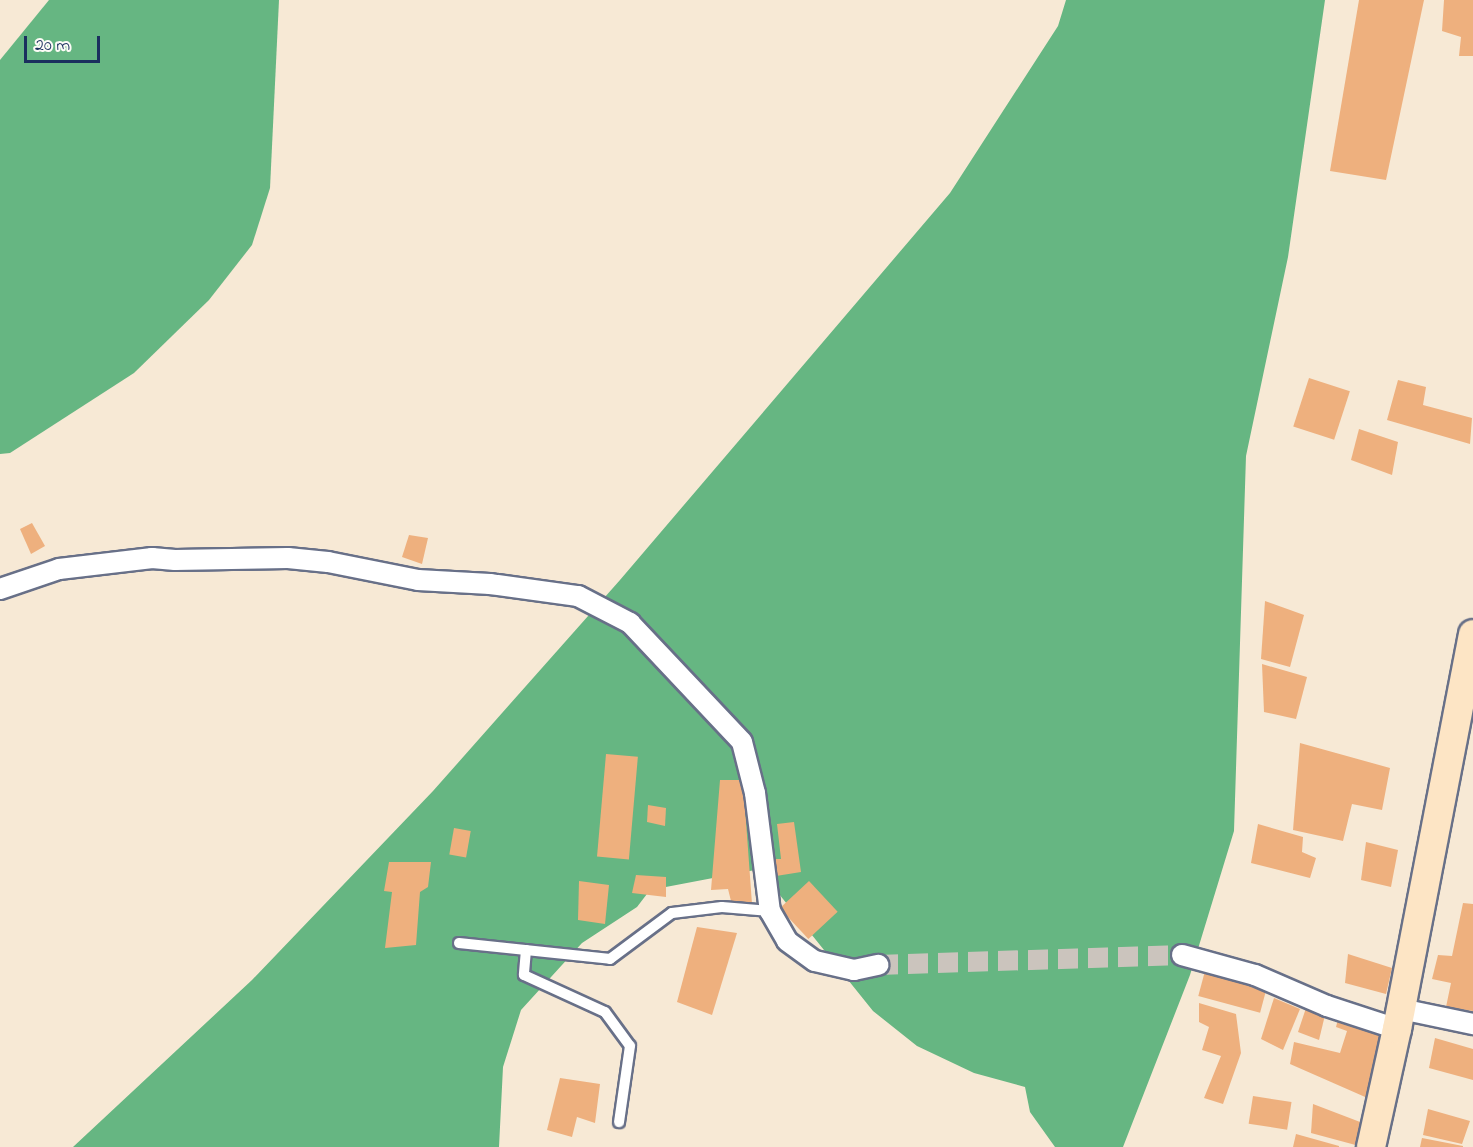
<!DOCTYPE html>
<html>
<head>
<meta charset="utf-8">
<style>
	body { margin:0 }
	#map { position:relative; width:1473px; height:1147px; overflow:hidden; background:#f7e9d5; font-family:"Indie Flower",sans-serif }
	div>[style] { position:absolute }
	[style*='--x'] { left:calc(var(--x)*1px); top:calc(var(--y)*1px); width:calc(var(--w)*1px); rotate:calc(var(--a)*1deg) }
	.forest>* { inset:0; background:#66b682 }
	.building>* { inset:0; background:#eeb07e; transform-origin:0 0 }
	.street-tunnel>* { height:20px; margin-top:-10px; transform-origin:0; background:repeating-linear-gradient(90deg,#cbc4bd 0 20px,transparent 0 30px) }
	.roads { filter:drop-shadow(2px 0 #687088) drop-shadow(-2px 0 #687088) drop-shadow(0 2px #687088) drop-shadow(0 -2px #687088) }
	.lane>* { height:10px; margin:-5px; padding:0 5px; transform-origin:5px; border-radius:5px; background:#fff }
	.street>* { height:20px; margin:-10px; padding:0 10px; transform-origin:10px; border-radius:10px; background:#fff }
	.secondary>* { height:28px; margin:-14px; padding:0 14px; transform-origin:14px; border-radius:14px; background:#fde5c5 }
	span { translate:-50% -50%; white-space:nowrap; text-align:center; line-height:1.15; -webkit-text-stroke:6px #fdfcf7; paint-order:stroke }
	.scale { position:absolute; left:24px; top:36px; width:76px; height:27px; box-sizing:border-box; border:3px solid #1b2f5e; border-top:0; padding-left:8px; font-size:18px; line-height:21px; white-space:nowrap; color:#1b2f5e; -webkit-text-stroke:4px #fdfcf7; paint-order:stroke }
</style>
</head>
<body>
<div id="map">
	<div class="forest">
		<i style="clip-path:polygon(49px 0,279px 0,270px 188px,252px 245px,209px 300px,134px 373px,10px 453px,0 454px,0 60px)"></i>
		<i style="clip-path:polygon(1066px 0,1325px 0,1288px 257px,1246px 456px,1234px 831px,1190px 975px,1123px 1147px,1055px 1147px,1030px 1112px,1025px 1087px,974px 1073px,917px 1046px,873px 1011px,779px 894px,755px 870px,650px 890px,637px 907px,582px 943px,521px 1010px,503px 1067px,499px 1147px,73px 1147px,252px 980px,433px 791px,620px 580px,950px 193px,1058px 26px)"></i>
	</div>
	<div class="building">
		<i style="clip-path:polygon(1359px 0,1424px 0,1386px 180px,1330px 171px)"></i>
		<i style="clip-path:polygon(1444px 0,1473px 0,1473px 56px,1459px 56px,1461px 37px,1442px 31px)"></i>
		<i style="left:1309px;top:378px;width:43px;height:51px;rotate:18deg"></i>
		<i style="clip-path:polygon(1398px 380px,1426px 387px,1423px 405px,1472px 418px,1470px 444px,1387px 420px)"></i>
		<i style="clip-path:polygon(1359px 429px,1398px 442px,1392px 475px,1351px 460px)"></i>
		<i style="clip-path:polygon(32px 523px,45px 546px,31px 554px,20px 529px)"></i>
		<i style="clip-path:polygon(409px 535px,428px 538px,422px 564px,402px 557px)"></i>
		<i style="clip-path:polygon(1265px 601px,1304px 615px,1290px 667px,1261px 659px)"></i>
		<i style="clip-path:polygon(1262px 664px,1307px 677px,1296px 719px,1264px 712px)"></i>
		<i style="clip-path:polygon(1300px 743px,1390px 768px,1382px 810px,1352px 804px,1343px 841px,1293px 830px)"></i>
		<i style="left:606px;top:754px;width:32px;height:103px;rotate:5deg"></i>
		<i style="clip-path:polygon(720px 780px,743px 780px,752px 904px,731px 901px,728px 889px,711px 890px)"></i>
		<i style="clip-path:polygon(648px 805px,666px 808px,665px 826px,647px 822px)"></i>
		<i style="clip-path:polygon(794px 822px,801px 872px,776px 876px,773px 859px,781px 859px,777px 824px)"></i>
		<i style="clip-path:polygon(1258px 824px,1303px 837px,1302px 852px,1316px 858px,1310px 878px,1251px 863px)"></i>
		<i style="left:454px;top:828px;width:17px;height:27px;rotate:10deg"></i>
		<i style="clip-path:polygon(1366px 842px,1398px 850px,1391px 887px,1361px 880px)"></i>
		<i style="clip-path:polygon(389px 862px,431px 862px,428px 887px,420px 892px,416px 945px,385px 948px,392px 892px,384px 891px)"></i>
		<i style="clip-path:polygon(636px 875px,666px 877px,666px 897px,632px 893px)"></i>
		<i style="clip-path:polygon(579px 881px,609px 885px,605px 924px,578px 920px)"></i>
		<i style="left:809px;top:881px;width:42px;height:40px;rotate:47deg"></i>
		<i style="clip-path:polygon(1463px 903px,1473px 904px,1473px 1011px,1446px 1007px,1451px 983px,1432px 979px,1438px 955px,1452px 956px)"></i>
		<i style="clip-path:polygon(697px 927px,737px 933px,712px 1015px,677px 1002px)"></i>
		<i style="clip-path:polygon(1348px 954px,1392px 968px,1386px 994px,1345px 983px)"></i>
		<i style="left:1205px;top:971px;width:64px;height:26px;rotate:15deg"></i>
		<i style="clip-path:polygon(1274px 998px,1300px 1009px,1283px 1050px,1261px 1039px)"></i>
		<i style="clip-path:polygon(1199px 1003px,1236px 1014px,1241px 1053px,1223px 1104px,1204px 1098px,1221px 1056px,1202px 1050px,1209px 1027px,1199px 1022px)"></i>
		<i style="clip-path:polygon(1306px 1008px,1325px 1015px,1319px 1040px,1298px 1032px)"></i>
		<i style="clip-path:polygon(1339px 1015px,1369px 1024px,1368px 1030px,1386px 1037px,1372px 1100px,1290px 1064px,1294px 1042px,1340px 1053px,1347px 1031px,1336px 1027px)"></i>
		<i style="clip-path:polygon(1435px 1038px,1473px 1049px,1473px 1080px,1429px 1068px)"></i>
		<i style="clip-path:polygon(560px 1078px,600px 1084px,595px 1123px,577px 1117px,572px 1137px,547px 1130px)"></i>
		<i style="left:1253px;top:1096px;width:39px;height:28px;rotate:9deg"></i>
		<i style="clip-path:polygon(1313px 1104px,1368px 1125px,1363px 1147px,1311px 1133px)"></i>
		<i style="clip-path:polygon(1428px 1109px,1470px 1121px,1462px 1144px,1423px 1135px)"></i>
		<i style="clip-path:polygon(1296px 1134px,1339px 1146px,1339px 1147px,1293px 1147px)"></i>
		<i style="clip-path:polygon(1422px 1138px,1463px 1146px,1463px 1147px,1420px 1147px)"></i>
	</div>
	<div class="street-tunnel">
		<i style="--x:878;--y:965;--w:304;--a:-1.9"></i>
	</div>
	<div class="roads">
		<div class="lane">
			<i style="--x:459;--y:943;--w:152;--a:6"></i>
			<i style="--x:610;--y:959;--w:77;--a:-36.6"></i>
			<i style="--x:672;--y:913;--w:50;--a:-6.8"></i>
			<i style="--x:722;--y:907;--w:48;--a:4.8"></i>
			<i style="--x:526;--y:950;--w:25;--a:95"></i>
			<i style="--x:524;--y:975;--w:89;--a:24.6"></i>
			<i style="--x:605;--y:1012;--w:42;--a:53.7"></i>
			<i style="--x:630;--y:1046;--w:77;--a:98.2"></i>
		</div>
		<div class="street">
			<i style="--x:0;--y:589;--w:62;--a:-18.7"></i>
			<i style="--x:59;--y:569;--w:94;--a:-6.7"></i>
			<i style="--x:152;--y:558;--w:23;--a:5"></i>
			<i style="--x:175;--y:560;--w:113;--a:-1"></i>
			<i style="--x:288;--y:558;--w:40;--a:5.7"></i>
			<i style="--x:328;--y:562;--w:92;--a:11.3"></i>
			<i style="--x:418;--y:580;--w:72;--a:3.2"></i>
			<i style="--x:490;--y:584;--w:89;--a:7.8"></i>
			<i style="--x:578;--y:596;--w:59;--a:27.4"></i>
			<i style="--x:630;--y:623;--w:163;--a:46.7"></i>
			<i style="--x:742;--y:742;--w:53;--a:75.7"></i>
			<i style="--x:755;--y:793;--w:119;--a:82.8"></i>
			<i style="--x:770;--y:911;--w:34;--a:60"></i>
			<i style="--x:787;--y:941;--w:34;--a:36"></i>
			<i style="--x:815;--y:961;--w:40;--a:13"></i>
			<i style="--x:854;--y:970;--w:25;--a:-12"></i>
			<i style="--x:1182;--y:955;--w:76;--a:15.3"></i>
			<i style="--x:1255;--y:975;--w:78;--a:23.3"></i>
			<i style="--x:1327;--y:1006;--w:74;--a:18.2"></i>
			<i style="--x:1401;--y:1009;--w:74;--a:11.8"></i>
		</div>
		<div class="secondary">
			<i style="--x:1371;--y:1147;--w:121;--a:-77.6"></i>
			<i style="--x:1397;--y:1029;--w:402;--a:-79.1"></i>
		</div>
	</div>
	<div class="scale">20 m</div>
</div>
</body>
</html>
